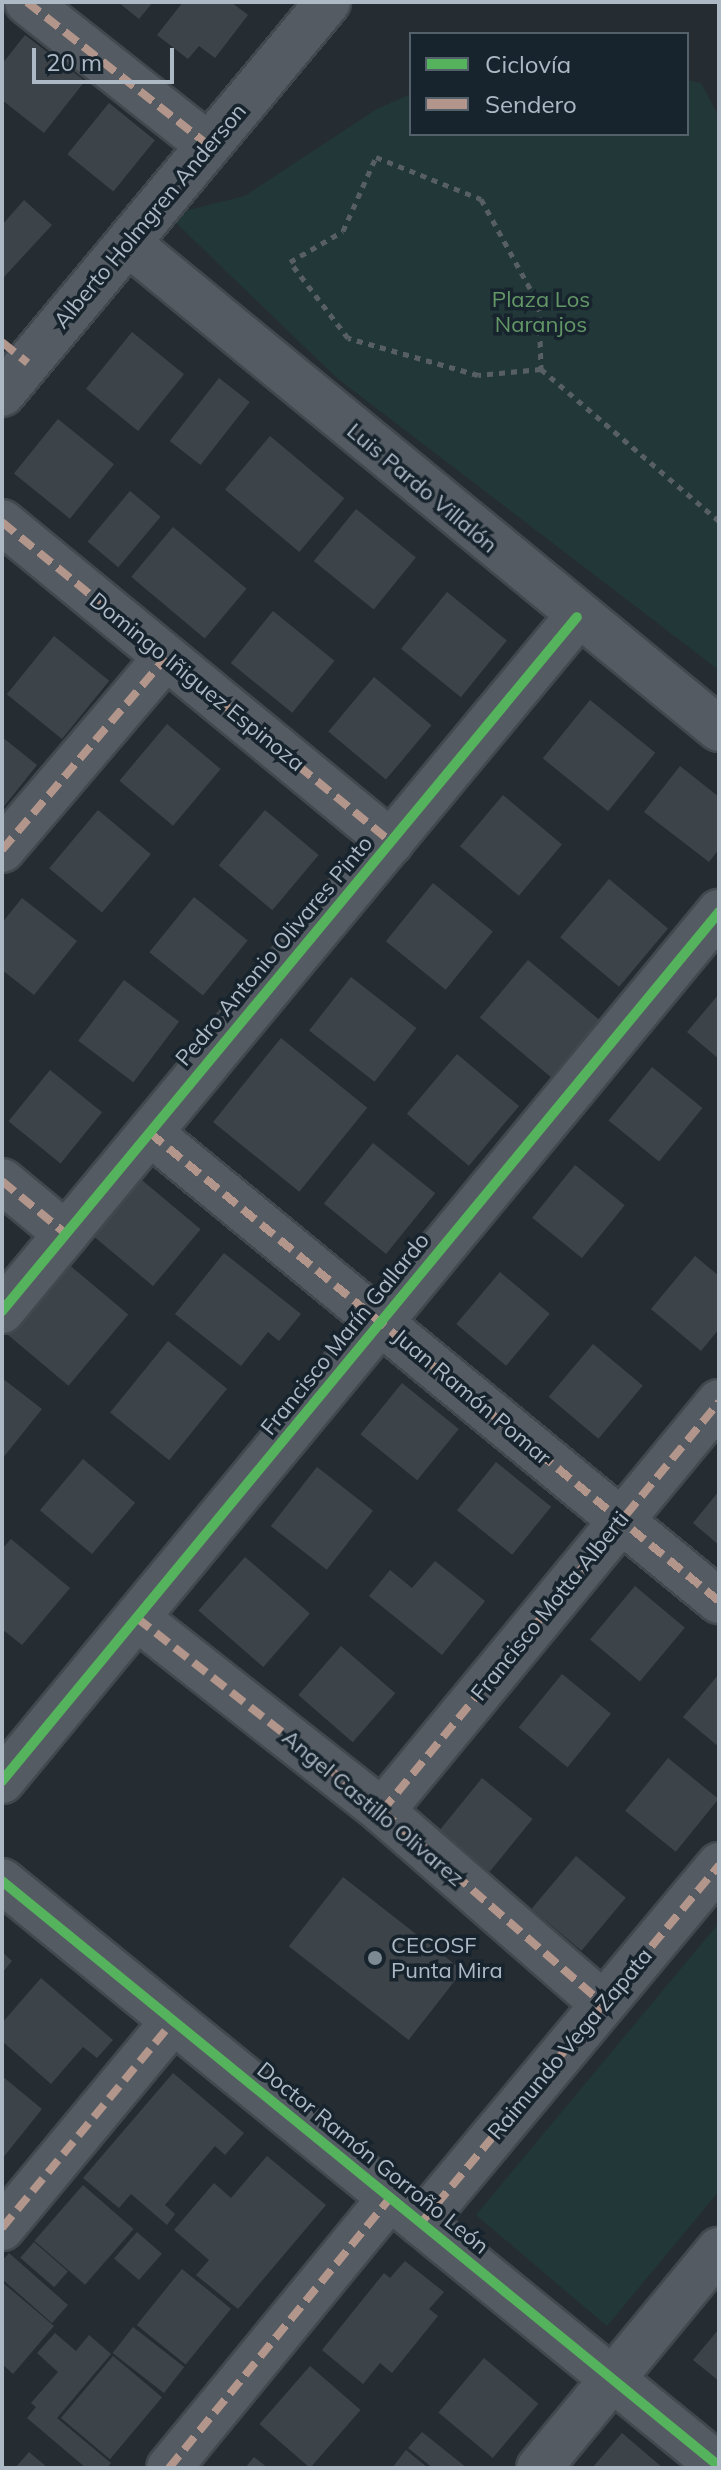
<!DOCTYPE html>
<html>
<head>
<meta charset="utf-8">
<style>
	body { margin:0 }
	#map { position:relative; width:721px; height:2470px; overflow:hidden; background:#252d33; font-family:Mulish,sans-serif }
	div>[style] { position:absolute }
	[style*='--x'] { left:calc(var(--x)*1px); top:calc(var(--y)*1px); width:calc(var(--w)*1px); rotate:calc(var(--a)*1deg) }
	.green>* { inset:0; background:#223838 }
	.building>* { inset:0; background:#3d4449; transform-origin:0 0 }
	.path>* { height:5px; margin-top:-2.5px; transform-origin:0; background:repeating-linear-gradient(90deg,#585f64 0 6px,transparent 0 12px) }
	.roads { filter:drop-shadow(2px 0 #42494e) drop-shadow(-2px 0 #42494e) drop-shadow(0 2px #42494e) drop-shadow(0 -2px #42494e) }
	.minor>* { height:44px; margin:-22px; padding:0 22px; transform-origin:22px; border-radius:22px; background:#545b62 }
	.quiet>* { height:8px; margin-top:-4px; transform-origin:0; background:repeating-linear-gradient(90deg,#b2968c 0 16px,transparent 0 24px) }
	.cycleway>* { height:10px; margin:-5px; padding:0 5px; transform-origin:5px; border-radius:5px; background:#56b35d }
	.dots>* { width:22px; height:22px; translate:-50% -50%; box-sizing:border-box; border:4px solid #18242d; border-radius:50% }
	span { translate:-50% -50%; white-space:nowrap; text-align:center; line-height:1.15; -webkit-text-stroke:7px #18242d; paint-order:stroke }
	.street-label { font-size:22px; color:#adbac6 }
	.park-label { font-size:22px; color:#639767 }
	.poi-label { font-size:22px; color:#adbac6 }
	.left { translate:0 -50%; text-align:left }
	.frame { position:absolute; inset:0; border:4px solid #adbac6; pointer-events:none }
	.legend { position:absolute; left:409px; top:32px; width:280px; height:104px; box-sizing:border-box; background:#18242d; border:2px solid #54606a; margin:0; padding:10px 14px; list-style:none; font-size:24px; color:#adbac6 }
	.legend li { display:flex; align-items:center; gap:16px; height:40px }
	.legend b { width:40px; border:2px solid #54606a }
	.scale { position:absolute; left:32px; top:48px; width:142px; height:36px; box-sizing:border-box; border:4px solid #adbac6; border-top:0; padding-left:10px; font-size:24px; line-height:28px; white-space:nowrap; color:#adbac6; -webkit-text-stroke:6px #18242d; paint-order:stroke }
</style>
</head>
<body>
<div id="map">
	<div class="green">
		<i style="clip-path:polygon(687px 80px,701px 83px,719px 117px,719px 670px,337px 378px,168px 215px,245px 196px,377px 109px,411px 94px,411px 134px,687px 134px)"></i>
		<i style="clip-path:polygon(719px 1923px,719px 2191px,607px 2326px,476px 2215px)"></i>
	</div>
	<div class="building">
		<i style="clip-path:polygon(118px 2px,153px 2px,139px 19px)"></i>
		<i style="clip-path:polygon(183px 2px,231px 2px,248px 15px,215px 58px,199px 46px,188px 59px,157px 35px)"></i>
		<i style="clip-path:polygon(25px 35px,85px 81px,44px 133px,2px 100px,2px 64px)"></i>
		<i style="left:109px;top:103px;width:59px;height:66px;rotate:39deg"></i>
		<i style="clip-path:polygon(24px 200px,52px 225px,4px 277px,2px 225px)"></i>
		<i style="left:132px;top:332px;width:67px;height:73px;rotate:39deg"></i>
		<i style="left:219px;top:378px;width:39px;height:80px;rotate:38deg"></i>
		<i style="left:58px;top:419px;width:72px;height:70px;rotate:39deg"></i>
		<i style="left:270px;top:436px;width:97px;height:70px;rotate:40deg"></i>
		<i style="left:130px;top:491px;width:40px;height:66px;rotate:40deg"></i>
		<i style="left:356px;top:509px;width:77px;height:67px;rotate:39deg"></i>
		<i style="left:173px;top:527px;width:96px;height:65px;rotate:40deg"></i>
		<i style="left:447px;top:592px;width:77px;height:73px;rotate:39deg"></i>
		<i style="left:273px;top:611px;width:79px;height:67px;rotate:39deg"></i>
		<i style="left:54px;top:636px;width:71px;height:75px;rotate:39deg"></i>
		<i style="left:374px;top:677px;width:75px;height:71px;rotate:40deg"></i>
		<i style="left:590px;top:700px;width:84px;height:75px;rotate:39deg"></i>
		<i style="left:167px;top:724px;width:70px;height:74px;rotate:40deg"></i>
		<i style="clip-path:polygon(2px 737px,37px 765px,2px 809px)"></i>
		<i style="clip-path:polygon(680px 766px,719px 797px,719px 849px,709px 862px,644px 812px)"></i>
		<i style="left:503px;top:795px;width:77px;height:67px;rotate:40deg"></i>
		<i style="left:98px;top:810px;width:69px;height:76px;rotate:40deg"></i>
		<i style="left:265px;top:810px;width:70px;height:72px;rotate:40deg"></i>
		<i style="left:609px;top:879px;width:77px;height:76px;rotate:40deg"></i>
		<i style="left:433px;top:883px;width:77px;height:75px;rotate:39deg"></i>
		<i style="left:194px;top:897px;width:69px;height:71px;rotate:39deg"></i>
		<i style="clip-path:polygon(22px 898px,77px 941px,34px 995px,2px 970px,2px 923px)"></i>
		<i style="left:528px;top:960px;width:93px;height:75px;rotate:40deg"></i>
		<i style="left:351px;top:977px;width:83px;height:68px;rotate:38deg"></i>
		<i style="left:124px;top:980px;width:69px;height:76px;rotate:37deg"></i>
		<i style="clip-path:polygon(719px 994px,719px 1059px,687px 1032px)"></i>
		<i style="left:281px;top:1038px;width:111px;height:108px;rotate:39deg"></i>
		<i style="left:457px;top:1054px;width:81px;height:78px;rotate:40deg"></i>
		<i style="left:652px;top:1067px;width:65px;height:69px;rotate:39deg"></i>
		<i style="left:50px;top:1070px;width:67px;height:66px;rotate:39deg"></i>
		<i style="left:373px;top:1143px;width:80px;height:78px;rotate:39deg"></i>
		<i style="left:575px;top:1165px;width:64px;height:68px;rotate:39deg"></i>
		<i style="left:137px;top:1176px;width:83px;height:74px;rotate:40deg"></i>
		<i style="clip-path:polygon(224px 1253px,301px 1314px,279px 1341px,268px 1332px,241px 1366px,175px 1314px)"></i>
		<i style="clip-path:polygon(695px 1256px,719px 1276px,719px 1329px,701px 1351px,651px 1309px)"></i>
		<i style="left:67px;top:1263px;width:80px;height:93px;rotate:40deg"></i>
		<i style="left:500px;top:1272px;width:65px;height:68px;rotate:40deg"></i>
		<i style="left:168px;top:1341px;width:76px;height:92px;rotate:39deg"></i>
		<i style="left:593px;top:1344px;width:65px;height:69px;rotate:40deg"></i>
		<i style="clip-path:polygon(2px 1378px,42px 1409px,2px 1459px)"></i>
		<i style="left:402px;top:1383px;width:73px;height:66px;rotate:39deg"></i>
		<i style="left:83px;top:1459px;width:68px;height:67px;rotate:40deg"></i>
		<i style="left:496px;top:1462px;width:71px;height:62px;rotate:39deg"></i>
		<i style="left:317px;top:1467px;width:71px;height:75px;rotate:38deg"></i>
		<i style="clip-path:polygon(719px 1491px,719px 1545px,693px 1523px)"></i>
		<i style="clip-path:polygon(11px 1539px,70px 1588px,22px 1645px,2px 1629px,2px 1549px)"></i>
		<i style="left:245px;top:1557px;width:86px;height:71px;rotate:41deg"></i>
		<i style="clip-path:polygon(435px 1561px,485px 1601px,442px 1655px,369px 1596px,390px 1570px,412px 1588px)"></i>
		<i style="left:635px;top:1586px;width:65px;height:70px;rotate:40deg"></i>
		<i style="left:341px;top:1646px;width:72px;height:65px;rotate:41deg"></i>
		<i style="left:562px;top:1674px;width:63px;height:69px;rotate:39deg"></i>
		<i style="clip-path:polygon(719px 1674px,719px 1747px,683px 1717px)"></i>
		<i style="left:668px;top:1758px;width:65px;height:68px;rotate:39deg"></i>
		<i style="left:482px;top:1778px;width:65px;height:68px;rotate:39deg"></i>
		<i style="left:576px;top:1856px;width:65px;height:69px;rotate:40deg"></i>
		<i style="left:343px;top:1877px;width:152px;height:88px;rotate:38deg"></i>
		<i style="clip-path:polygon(2px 1952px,12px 1961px,2px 1973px)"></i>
		<i style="clip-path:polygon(41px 1978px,113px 2040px,97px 2058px,83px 2047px,51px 2084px,2px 2041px,2px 2023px)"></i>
		<i style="clip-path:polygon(173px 2073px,244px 2133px,225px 2155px,215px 2146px,165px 2205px,175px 2214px,167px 2225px,131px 2194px,119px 2208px,83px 2178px)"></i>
		<i style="clip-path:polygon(2px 2076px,42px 2109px,2px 2159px)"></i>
		<i style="clip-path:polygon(267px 2156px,326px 2205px,238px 2309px,196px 2275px,209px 2260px,174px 2230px,214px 2183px,231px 2198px)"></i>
		<i style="left:83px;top:2185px;width:67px;height:74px;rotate:41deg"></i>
		<i style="left:137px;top:2232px;width:33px;height:35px;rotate:41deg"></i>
		<i style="left:34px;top:2242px;width:45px;height:21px;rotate:41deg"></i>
		<i style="clip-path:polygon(9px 2253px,68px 2305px,52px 2323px,2px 2279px,2px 2261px)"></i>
		<i style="clip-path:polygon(405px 2261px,444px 2292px,429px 2309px,438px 2316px,392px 2373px,380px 2363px,363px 2384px,322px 2350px,384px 2273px,390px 2278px)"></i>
		<i style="left:182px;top:2269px;width:63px;height:72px;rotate:39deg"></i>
		<i style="clip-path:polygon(2px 2282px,54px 2326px,13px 2374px,2px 2364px)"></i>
		<i style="left:133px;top:2327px;width:65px;height:33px;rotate:38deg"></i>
		<i style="clip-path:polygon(719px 2329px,719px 2381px,693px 2360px)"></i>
		<i style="clip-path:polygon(55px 2333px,76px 2351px,89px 2335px,111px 2354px,57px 2418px,111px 2463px,107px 2468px,86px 2468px,27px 2418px,36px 2407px,31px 2403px,58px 2372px,37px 2353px)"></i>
		<i style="left:113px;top:2356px;width:64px;height:81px;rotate:40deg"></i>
		<i style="left:484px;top:2358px;width:71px;height:71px;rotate:40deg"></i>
		<i style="left:310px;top:2366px;width:67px;height:77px;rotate:41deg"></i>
		<i style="clip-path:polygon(422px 2432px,467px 2468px,433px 2468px,408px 2448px)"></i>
		<i style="clip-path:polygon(622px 2433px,663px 2468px,592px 2468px)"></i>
		<i style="clip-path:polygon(406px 2450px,428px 2468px,392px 2468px)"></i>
		<i style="clip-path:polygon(29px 2452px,48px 2468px,15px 2468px)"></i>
		<i style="clip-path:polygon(254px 2457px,268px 2468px,245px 2468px)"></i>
	</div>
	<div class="path">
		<i style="--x:376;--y:157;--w:113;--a:21.8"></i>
		<i style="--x:481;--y:199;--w:121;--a:61.3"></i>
		<i style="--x:539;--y:305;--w:64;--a:88.2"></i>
		<i style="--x:541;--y:369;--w:63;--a:174.6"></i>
		<i style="--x:478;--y:375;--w:135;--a:-164.1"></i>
		<i style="--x:348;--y:338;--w:96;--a:-127.3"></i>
		<i style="--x:290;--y:262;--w:61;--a:-30.3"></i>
		<i style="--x:343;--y:231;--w:81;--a:-66"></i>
		<i style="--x:541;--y:369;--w:234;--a:40.5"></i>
	</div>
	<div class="roads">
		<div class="minor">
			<i style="--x:27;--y:2;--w:231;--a:38.3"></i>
			<i style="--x:128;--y:243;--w:765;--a:39.43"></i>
			<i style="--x:2;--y:394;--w:510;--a:-50.25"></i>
			<i style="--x:2;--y:522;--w:504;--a:39.44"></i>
			<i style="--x:2;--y:850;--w:253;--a:-49.6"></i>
			<i style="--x:150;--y:1133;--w:737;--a:39.44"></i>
			<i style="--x:2;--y:1181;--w:83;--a:39.6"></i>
			<i style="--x:2;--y:1311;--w:901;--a:-50.36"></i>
			<i style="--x:137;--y:1618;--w:312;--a:38.2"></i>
			<i style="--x:382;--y:1811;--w:293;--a:41.1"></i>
			<i style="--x:2;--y:1781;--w:1127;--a:-50.47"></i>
			<i style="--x:382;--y:1811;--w:530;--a:-50.51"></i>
			<i style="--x:2;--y:1881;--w:925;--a:39.21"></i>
			<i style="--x:421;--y:2223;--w:466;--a:-50.2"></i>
			<i style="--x:2;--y:2228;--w:268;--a:-50.4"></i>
			<i style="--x:169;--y:2468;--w:349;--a:-50.7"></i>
			<i style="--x:539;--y:2468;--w:283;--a:-50.5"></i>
		</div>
	</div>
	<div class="quiet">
		<i style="--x:27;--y:2;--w:231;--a:38.3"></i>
		<i style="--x:2;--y:342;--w:33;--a:39"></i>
		<i style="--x:2;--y:522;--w:504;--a:39.44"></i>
		<i style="--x:2;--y:850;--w:253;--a:-49.6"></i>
		<i style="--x:150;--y:1133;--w:737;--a:39.44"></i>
		<i style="--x:2;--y:1181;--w:83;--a:39.6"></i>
		<i style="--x:137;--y:1618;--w:312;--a:38.2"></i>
		<i style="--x:382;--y:1811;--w:293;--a:41.1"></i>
		<i style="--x:382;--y:1811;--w:530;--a:-50.51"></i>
		<i style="--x:421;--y:2223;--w:466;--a:-50.2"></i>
		<i style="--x:2;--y:2228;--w:268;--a:-50.4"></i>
		<i style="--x:169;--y:2468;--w:349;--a:-50.7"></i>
	</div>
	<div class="cycleway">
		<i style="--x:2;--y:1311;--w:901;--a:-50.36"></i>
		<i style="--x:2;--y:1781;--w:1127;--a:-50.47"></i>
		<i style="--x:2;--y:1881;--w:925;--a:39.21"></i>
	</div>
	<div class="dots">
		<i style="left:375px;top:1958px;background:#7d8993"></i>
	</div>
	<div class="street-label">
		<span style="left:150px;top:216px;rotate:-50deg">Alberto Holmgren Anderson</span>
		<span style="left:422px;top:488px;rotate:40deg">Luis Pardo Villalón</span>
		<span style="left:197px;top:682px;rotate:39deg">Domingo Iñiguez Espinoza</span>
		<span style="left:274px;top:951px;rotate:-50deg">Pedro Antonio Olivares Pinto</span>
		<span style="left:345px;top:1334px;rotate:-51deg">Francisco Marín Gallardo</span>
		<span style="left:472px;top:1397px;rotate:40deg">Juan Ramón Pomar</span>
		<span style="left:550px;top:1606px;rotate:-51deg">Francisco Motta Alberti</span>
		<span style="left:373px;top:1808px;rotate:40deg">Angel Castillo Olivarez</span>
		<span style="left:570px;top:2044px;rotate:-50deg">Raimundo Vega Zapata</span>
		<span style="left:373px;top:2158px;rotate:39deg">Doctor Ramón Gorroño León</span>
	</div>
	<div class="park-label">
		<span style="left:541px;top:312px">Plaza Los<br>Naranjos</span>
	</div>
	<div class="poi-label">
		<span class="left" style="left:391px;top:1958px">CECOSF<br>Punta Mira</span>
	</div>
	<div class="frame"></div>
	<ul class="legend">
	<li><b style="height:10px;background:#56b35d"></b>Ciclovía</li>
	<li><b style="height:10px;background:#b2968c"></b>Sendero</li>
	</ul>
	<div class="scale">20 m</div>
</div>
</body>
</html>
